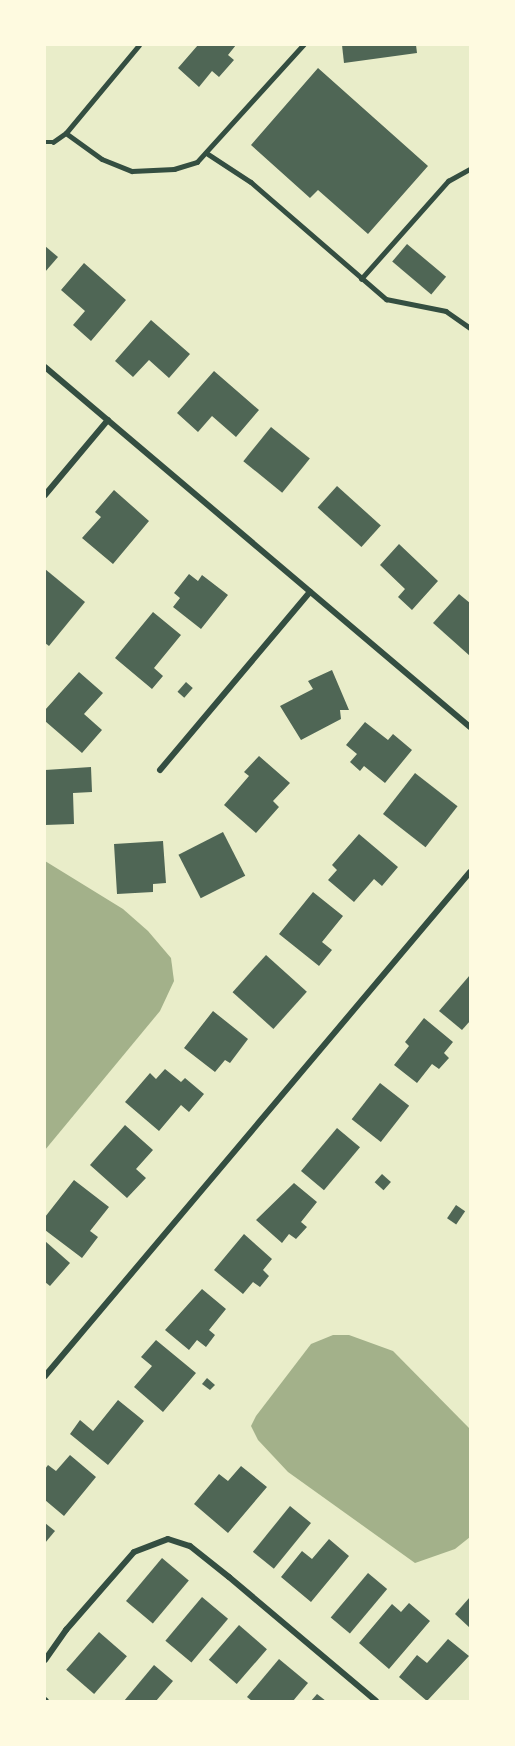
<!DOCTYPE html>
<html>
<head>
<meta charset="utf-8">
<style>
	body { margin:0 }
	#map { position:relative; width:515px; height:1746px; overflow:hidden; background:#e9edc9; font-family:Figtree,sans-serif }
	div>[style] { position:absolute }
	[style*='--x'] { left:calc(var(--x)*1px); top:calc(var(--y)*1px); width:calc(var(--w)*1px); rotate:calc(var(--a)*1deg) }
	.water>* { inset:0; background:#a3b18a }
	.building>* { inset:0; background:#4f6655; transform-origin:0 0 }
	.service>* { height:4.5px; margin:-2.25px; padding:0 2.25px; transform-origin:2.25px; border-radius:2.25px; background:#344e41 }
	.minor>* { height:6px; margin:-3px; padding:0 3px; transform-origin:3px; border-radius:3px; background:#344e41 }
	span { translate:-50% -50%; white-space:nowrap; text-align:center; line-height:1.15; -webkit-text-stroke:4.5px #fefae0; paint-order:stroke }
	.frame { position:absolute; inset:0; border:46px solid #fefae0; pointer-events:none }
</style>
</head>
<body>
<div id="map">
	<div class="water">
		<i style="clip-path:polygon(45px 861px,123px 909px,148px 931px,171px 958px,174px 981px,160px 1011px,45px 1150px)"></i>
		<i style="clip-path:polygon(333px 1335px,349px 1335px,393px 1351px,470px 1429px,470px 1537px,455px 1549px,415px 1563px,288px 1472px,258px 1440px,251px 1426px,256px 1416px,311px 1344px)"></i>
	</div>
	<div class="building">
		<i style="clip-path:polygon(198px 45px,236px 45px,228px 55px,234px 60px,219px 77px,212px 71px,199px 87px,178px 68px)"></i>
		<i style="clip-path:polygon(342px 45px,416px 45px,417px 53px,344px 63px)"></i>
		<i style="clip-path:polygon(318px 68px,428px 166px,368px 234px,318px 190px,310px 198px,251px 145px)"></i>
		<i style="left:407px;top:244px;width:51px;height:23px;rotate:40deg"></i>
		<i style="clip-path:polygon(45px 246px,58px 257px,45px 272px)"></i>
		<i style="clip-path:polygon(84px 263px,126px 300px,91px 341px,73px 325px,85px 311px,61px 290px)"></i>
		<i style="clip-path:polygon(151px 320px,190px 354px,169px 378px,149px 360px,133px 377px,115px 361px)"></i>
		<i style="clip-path:polygon(214px 371px,259px 410px,236px 437px,212px 416px,198px 432px,177px 413px)"></i>
		<i style="left:271px;top:427px;width:50px;height:44px;rotate:39deg"></i>
		<i style="left:337px;top:486px;width:59px;height:29px;rotate:42deg"></i>
		<i style="clip-path:polygon(114px 490px,149px 521px,113px 564px,82px 538px,101px 517px,95px 512px)"></i>
		<i style="clip-path:polygon(399px 544px,438px 581px,412px 610px,398px 597px,405px 589px,380px 565px)"></i>
		<i style="clip-path:polygon(45px 569px,85px 602px,49px 646px,45px 643px)"></i>
		<i style="clip-path:polygon(189px 574px,198px 581px,202px 575px,228px 595px,201px 629px,173px 607px,180px 598px,174px 593px)"></i>
		<i style="clip-path:polygon(459px 594px,470px 603px,470px 656px,433px 623px)"></i>
		<i style="clip-path:polygon(153px 612px,181px 635px,154px 668px,163px 676px,152px 689px,115px 658px)"></i>
		<i style="clip-path:polygon(332px 670px,349px 710px,340px 710px,341px 719px,301px 740px,280px 706px,313px 689px,308px 681px)"></i>
		<i style="clip-path:polygon(79px 672px,103px 693px,84px 714px,102px 730px,82px 753px,45px 721px,45px 710px)"></i>
		<i style="left:186px;top:682px;width:9px;height:13px;rotate:41deg"></i>
		<i style="clip-path:polygon(365px 722px,388px 740px,393px 734px,412px 750px,385px 783px,364px 766px,360px 771px,350px 762px,357px 754px,346px 745px)"></i>
		<i style="clip-path:polygon(259px 756px,290px 783px,273px 801px,279px 807px,256px 833px,224px 805px,249px 776px,244px 772px)"></i>
		<i style="clip-path:polygon(91px 767px,92px 792px,73px 793px,74px 824px,45px 825px,45px 770px)"></i>
		<i style="left:415px;top:773px;width:54px;height:52px;rotate:38deg"></i>
		<i style="left:223px;top:832px;width:49px;height:50px;rotate:63deg"></i>
		<i style="clip-path:polygon(359px 834px,398px 867px,382px 886px,374px 879px,354px 902px,328px 880px,337px 870px,332px 865px)"></i>
		<i style="clip-path:polygon(163px 841px,166px 883px,153px 884px,153px 892px,117px 894px,114px 844px)"></i>
		<i style="clip-path:polygon(313px 892px,343px 916px,322px 942px,332px 950px,319px 966px,279px 934px)"></i>
		<i style="left:266px;top:955px;width:55px;height:50px;rotate:42deg"></i>
		<i style="clip-path:polygon(470px 975px,470px 1021px,462px 1030px,439px 1011px)"></i>
		<i style="clip-path:polygon(213px 1011px,248px 1039px,230px 1063px,225px 1060px,215px 1072px,184px 1048px)"></i>
		<i style="clip-path:polygon(424px 1018px,453px 1042px,444px 1053px,449px 1058px,439px 1069px,432px 1064px,417px 1083px,394px 1065px,409px 1046px,405px 1042px)"></i>
		<i style="clip-path:polygon(165px 1069px,181px 1082px,185px 1078px,204px 1094px,189px 1112px,181px 1105px,159px 1131px,125px 1102px,150px 1073px,156px 1079px)"></i>
		<i style="left:380px;top:1083px;width:37px;height:46px;rotate:38deg"></i>
		<i style="clip-path:polygon(125px 1125px,153px 1150px,136px 1169px,146px 1178px,127px 1198px,90px 1165px)"></i>
		<i style="left:337px;top:1128px;width:30px;height:56px;rotate:40deg"></i>
		<i style="left:382px;top:1174px;width:12px;height:11px;rotate:42deg"></i>
		<i style="clip-path:polygon(74px 1180px,109px 1207px,90px 1231px,98px 1237px,82px 1258px,45px 1230px,45px 1217px)"></i>
		<i style="clip-path:polygon(294px 1183px,317px 1202px,301px 1222px,307px 1227px,296px 1239px,289px 1234px,282px 1243px,256px 1220px)"></i>
		<i style="left:456px;top:1205px;width:11px;height:16px;rotate:34deg"></i>
		<i style="clip-path:polygon(244px 1234px,272px 1259px,263px 1270px,269px 1276px,260px 1287px,253px 1282px,243px 1294px,214px 1270px)"></i>
		<i style="clip-path:polygon(45px 1241px,70px 1263px,50px 1286px,45px 1282px)"></i>
		<i style="clip-path:polygon(202px 1289px,226px 1309px,209px 1330px,215px 1335px,206px 1347px,197px 1340px,189px 1350px,165px 1330px)"></i>
		<i style="clip-path:polygon(156px 1340px,196px 1373px,163px 1412px,134px 1387px,152px 1366px,141px 1357px)"></i>
		<i style="clip-path:polygon(207px 1378px,215px 1385px,210px 1390px,202px 1384px)"></i>
		<i style="clip-path:polygon(118px 1400px,144px 1421px,108px 1465px,70px 1434px,80px 1420px,93px 1431px)"></i>
		<i style="clip-path:polygon(70px 1455px,96px 1477px,64px 1516px,45px 1500px,45px 1469px,48px 1465px,56px 1471px)"></i>
		<i style="clip-path:polygon(241px 1466px,267px 1487px,228px 1533px,194px 1504px,219px 1474px,228px 1481px)"></i>
		<i style="left:290px;top:1506px;width:27px;height:59px;rotate:39deg"></i>
		<i style="clip-path:polygon(45px 1523px,55px 1531px,45px 1543px)"></i>
		<i style="clip-path:polygon(329px 1539px,349px 1556px,311px 1602px,281px 1577px,302px 1551px,312px 1559px)"></i>
		<i style="left:162px;top:1558px;width:35px;height:56px;rotate:40deg"></i>
		<i style="left:368px;top:1573px;width:25px;height:58px;rotate:40deg"></i>
		<i style="left:202px;top:1597px;width:34px;height:57px;rotate:40deg"></i>
		<i style="clip-path:polygon(470px 1597px,470px 1628px,455px 1614px)"></i>
		<i style="clip-path:polygon(409px 1603px,430px 1621px,389px 1669px,359px 1643px,392px 1604px,401px 1612px)"></i>
		<i style="left:239px;top:1625px;width:37px;height:46px;rotate:41deg"></i>
		<i style="left:99px;top:1632px;width:37px;height:50px;rotate:41deg"></i>
		<i style="clip-path:polygon(448px 1639px,469px 1656px,427px 1701px,399px 1677px,417px 1655px,427px 1663px)"></i>
		<i style="clip-path:polygon(279px 1659px,308px 1683px,293px 1701px,252px 1701px,247px 1697px)"></i>
		<i style="clip-path:polygon(154px 1665px,173px 1681px,156px 1701px,124px 1701px)"></i>
		<i style="clip-path:polygon(317px 1694px,326px 1701px,311px 1701px)"></i>
	</div>
	<div class="service">
		<i style="--x:66;--y:133;--w:44;--a:35.8"></i>
		<i style="--x:102;--y:159;--w:32;--a:22"></i>
		<i style="--x:132;--y:171;--w:42;--a:-2.7"></i>
		<i style="--x:174;--y:169;--w:24;--a:-17"></i>
		<i style="--x:197;--y:162;--w:158;--a:-47.8"></i>
		<i style="--x:45;--y:142;--w:8;--a:0"></i>
		<i style="--x:53;--y:142;--w:16;--a:-35"></i>
		<i style="--x:66;--y:133;--w:114;--a:-50.3"></i>
		<i style="--x:208;--y:154;--w:51;--a:33.1"></i>
		<i style="--x:251;--y:182;--w:179;--a:40.9"></i>
		<i style="--x:386;--y:299;--w:61;--a:11.3"></i>
		<i style="--x:446;--y:311;--w:29;--a:35"></i>
		<i style="--x:361;--y:279;--w:131;--a:-48.4"></i>
		<i style="--x:448;--y:181;--w:25;--a:-29"></i>
	</div>
	<div class="minor">
		<i style="--x:45;--y:367;--w:557;--a:40.27"></i>
		<i style="--x:45;--y:495;--w:98;--a:-50"></i>
		<i style="--x:160;--y:770;--w:233;--a:-49.9"></i>
		<i style="--x:45;--y:1376;--w:659;--a:-49.86"></i>
		<i style="--x:45;--y:1660;--w:37;--a:-55"></i>
		<i style="--x:66;--y:1630;--w:103;--a:-48.9"></i>
		<i style="--x:134;--y:1552;--w:36;--a:-21"></i>
		<i style="--x:168;--y:1539;--w:23;--a:18"></i>
		<i style="--x:190;--y:1546;--w:50;--a:38.5"></i>
		<i style="--x:229;--y:1577;--w:192;--a:40.1"></i>
		<i style="--x:45;--y:1700;--w:1;--a:45"></i>
	</div>
	<div class="frame"></div>
</div>
</body>
</html>
